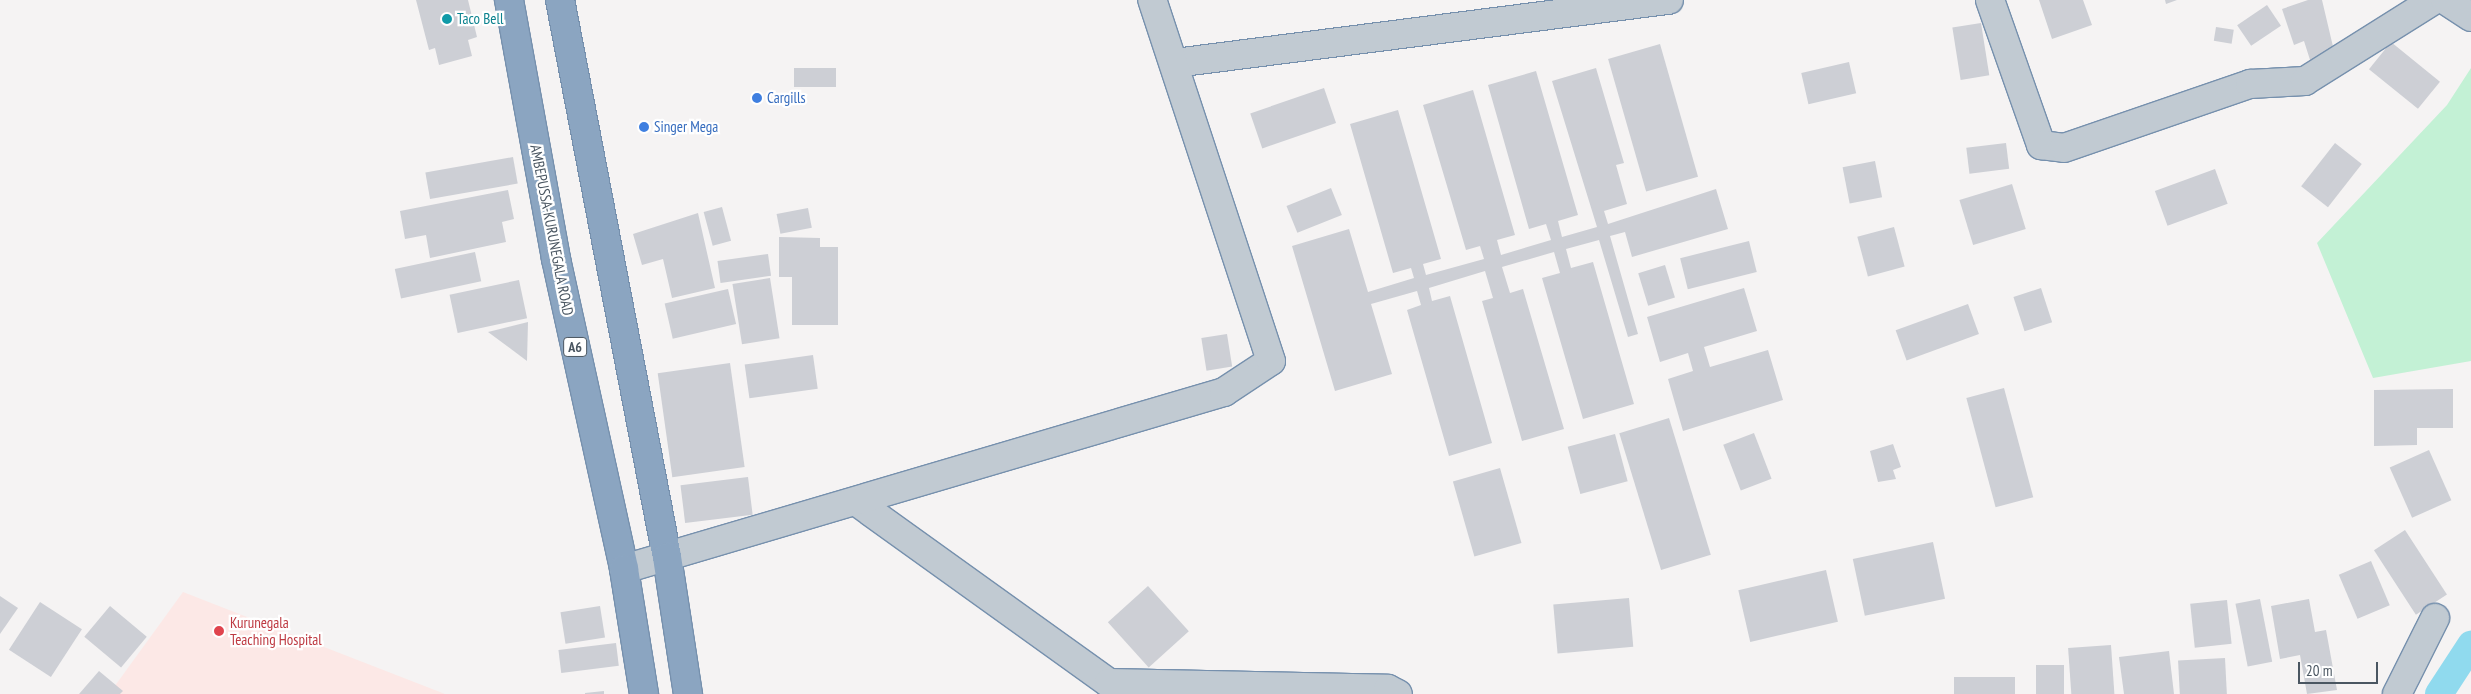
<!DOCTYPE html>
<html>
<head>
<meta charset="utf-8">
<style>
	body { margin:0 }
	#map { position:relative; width:2471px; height:694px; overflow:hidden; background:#f5f3f3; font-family:"PT Sans Narrow",sans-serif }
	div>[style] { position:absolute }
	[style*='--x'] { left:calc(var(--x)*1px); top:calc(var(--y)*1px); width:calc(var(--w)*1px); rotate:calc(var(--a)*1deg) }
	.medical>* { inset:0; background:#fce8e6 }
	.green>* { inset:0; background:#c3f1d5 }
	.canal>* { height:28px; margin:-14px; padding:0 14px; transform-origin:14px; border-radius:14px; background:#90daee }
	.building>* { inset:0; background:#cdcfd5; transform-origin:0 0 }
	.roads { filter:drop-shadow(1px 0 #7690ad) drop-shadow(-1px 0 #7690ad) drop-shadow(0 1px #7690ad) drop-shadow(0 -1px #7690ad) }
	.minor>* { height:28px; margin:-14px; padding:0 14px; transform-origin:14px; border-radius:14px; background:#c1cad2 }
	.highway>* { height:28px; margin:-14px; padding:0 14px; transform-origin:14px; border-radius:14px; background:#8ba5c1 }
	.dots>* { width:14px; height:14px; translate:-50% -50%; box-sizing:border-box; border:2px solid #fff; border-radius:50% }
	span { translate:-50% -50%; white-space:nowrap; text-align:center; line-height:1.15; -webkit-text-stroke:4.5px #fff; paint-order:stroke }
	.shield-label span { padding:1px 4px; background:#fff; border:1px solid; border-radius:4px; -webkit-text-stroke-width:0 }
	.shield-label { font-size:14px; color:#4a5661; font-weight:700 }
	.culture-label { font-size:15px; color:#0d838f }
	.left { translate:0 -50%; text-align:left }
	.shop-label { font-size:15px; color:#366cbe }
	.street-label { font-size:15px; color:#4a5661 }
	.health-label { font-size:15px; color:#be3a42 }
	.scale { position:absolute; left:2298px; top:662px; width:80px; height:22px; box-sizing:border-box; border:2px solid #4a5661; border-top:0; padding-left:6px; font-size:15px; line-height:18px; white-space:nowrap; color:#4a5661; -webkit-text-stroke:4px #fff; paint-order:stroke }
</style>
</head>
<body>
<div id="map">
	<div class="medical">
		<i style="clip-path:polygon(183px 592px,445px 694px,109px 694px)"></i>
	</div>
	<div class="green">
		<i style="clip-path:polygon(2471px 68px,2471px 361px,2373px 378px,2317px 243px,2447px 105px)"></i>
	</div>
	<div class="canal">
		<i style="--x:2439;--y:694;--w:59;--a:-56.9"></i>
	</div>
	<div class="building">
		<i style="clip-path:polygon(416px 0,468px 0,477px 37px,468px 40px,472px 56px,439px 65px,435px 48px,429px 50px)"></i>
		<i style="clip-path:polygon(2039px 0,2083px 0,2092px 25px,2052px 39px)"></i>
		<i style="clip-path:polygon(2165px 0,2177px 0,2166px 4px)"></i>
		<i style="clip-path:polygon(2308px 0,2322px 0,2335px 55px,2311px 63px,2304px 41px,2294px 45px,2282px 9px)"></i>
		<i style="left:2267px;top:5px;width:25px;height:36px;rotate:56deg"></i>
		<i style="left:1981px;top:23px;width:53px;height:29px;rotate:81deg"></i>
		<i style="left:2216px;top:27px;width:18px;height:14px;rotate:9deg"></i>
		<i style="left:2391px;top:42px;width:63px;height:35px;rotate:39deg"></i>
		<i style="left:1660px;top:44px;width:138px;height:54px;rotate:74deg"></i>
		<i style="left:1849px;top:62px;width:32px;height:49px;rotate:77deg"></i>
		<i style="left:794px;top:68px;width:42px;height:19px"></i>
		<i style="clip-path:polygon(1596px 68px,1624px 163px,1616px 165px,1627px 204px,1604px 211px,1608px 224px,1716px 189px,1728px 229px,1632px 257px,1625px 232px,1610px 236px,1638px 334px,1628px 337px,1599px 240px,1566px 249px,1571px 268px,1593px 262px,1634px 404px,1583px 419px,1542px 278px,1560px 273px,1554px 252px,1502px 267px,1510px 293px,1523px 289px,1564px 429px,1522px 441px,1482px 301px,1493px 298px,1485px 271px,1429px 288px,1432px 301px,1450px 296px,1492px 443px,1449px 456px,1407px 310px,1421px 305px,1417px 291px,1371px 304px,1392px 374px,1335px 391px,1292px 246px,1349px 229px,1368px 292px,1414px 278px,1411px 268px,1393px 273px,1350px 124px,1398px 110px,1441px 259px,1423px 264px,1426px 275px,1484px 259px,1480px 246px,1466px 250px,1423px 105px,1473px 90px,1515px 235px,1497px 240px,1501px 255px,1551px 240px,1546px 224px,1529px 229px,1488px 85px,1536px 71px,1578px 215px,1558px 221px,1562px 237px,1597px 227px,1552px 81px)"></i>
		<i style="left:1324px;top:88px;width:37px;height:78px;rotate:71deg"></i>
		<i style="left:2006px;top:143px;width:26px;height:40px;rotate:83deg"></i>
		<i style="left:2335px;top:143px;width:34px;height:55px;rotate:38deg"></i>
		<i style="left:513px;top:157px;width:27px;height:89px;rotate:80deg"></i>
		<i style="left:1875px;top:161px;width:37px;height:33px;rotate:79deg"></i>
		<i style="left:2215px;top:169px;width:37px;height:64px;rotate:70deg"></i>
		<i style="left:2012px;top:184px;width:47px;height:55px;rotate:73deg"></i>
		<i style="left:1331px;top:188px;width:29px;height:48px;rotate:68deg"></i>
		<i style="clip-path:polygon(508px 190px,514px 219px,502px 222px,506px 242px,430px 258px,426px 235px,405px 239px,400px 211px)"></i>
		<i style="left:722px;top:207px;width:35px;height:19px;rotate:75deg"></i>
		<i style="left:808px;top:208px;width:20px;height:32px;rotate:79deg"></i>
		<i style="clip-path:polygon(698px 213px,715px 288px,672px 298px,663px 259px,642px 265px,633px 234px)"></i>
		<i style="left:1894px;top:227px;width:41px;height:38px;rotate:75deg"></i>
		<i style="clip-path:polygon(779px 237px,820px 238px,820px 247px,838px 247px,838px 325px,792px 325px,792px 277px,779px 277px)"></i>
		<i style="left:1749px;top:241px;width:32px;height:71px;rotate:76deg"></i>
		<i style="left:475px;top:252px;width:30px;height:82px;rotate:78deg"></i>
		<i style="left:768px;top:254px;width:22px;height:51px;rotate:82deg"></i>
		<i style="left:1665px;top:265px;width:34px;height:28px;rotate:73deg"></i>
		<i style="left:770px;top:278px;width:61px;height:38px;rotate:81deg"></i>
		<i style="left:519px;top:280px;width:39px;height:71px;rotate:78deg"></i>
		<i style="clip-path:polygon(1744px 288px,1757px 331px,1704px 347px,1710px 367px,1768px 350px,1783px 400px,1683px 431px,1668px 379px,1693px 371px,1688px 353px,1660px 362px,1647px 317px)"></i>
		<i style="left:2041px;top:288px;width:36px;height:29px;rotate:72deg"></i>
		<i style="left:728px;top:289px;width:36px;height:65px;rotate:77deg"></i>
		<i style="left:1968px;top:304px;width:32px;height:77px;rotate:70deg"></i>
		<i style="clip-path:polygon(528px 322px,527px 361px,488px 332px)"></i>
		<i style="left:1227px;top:334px;width:33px;height:26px;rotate:81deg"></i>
		<i style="left:813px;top:355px;width:34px;height:69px;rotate:82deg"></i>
		<i style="left:730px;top:363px;width:105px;height:73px;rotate:82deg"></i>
		<i style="left:2004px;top:388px;width:113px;height:39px;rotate:75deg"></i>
		<i style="clip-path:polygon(2453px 389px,2453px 428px,2417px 428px,2417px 445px,2374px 446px,2374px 390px)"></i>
		<i style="left:1669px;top:418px;width:143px;height:52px;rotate:73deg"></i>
		<i style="left:1754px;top:433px;width:49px;height:33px;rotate:69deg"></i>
		<i style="left:1615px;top:434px;width:49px;height:49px;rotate:75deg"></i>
		<i style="clip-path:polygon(1893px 444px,1901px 467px,1893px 470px,1896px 479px,1878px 482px,1870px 451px)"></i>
		<i style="left:2429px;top:450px;width:55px;height:43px;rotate:66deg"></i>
		<i style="left:1500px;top:468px;width:78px;height:49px;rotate:74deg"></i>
		<i style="left:748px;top:477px;width:38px;height:68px;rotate:83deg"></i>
		<i style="left:2405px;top:530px;width:77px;height:37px;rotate:57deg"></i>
		<i style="left:1933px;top:542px;width:58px;height:82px;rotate:78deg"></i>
		<i style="left:2371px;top:561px;width:48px;height:35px;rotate:67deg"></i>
		<i style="left:1826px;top:570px;width:53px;height:90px;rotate:77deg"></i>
		<i style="left:1148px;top:586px;width:61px;height:54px;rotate:48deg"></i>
		<i style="clip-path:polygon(0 596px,18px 608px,0 634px)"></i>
		<i style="left:1629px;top:598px;width:49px;height:76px;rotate:85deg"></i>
		<i style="left:2260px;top:599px;width:64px;height:25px;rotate:79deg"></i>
		<i style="clip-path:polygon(2309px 599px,2315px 632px,2326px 630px,2337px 690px,2307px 694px,2300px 655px,2280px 659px,2271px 606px)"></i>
		<i style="left:2227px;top:600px;width:44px;height:37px;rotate:84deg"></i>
		<i style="left:40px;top:602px;width:50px;height:57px;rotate:33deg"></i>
		<i style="left:110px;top:606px;width:48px;height:40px;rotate:40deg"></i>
		<i style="left:600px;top:606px;width:32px;height:40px;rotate:81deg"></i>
		<i style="left:616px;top:643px;width:23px;height:58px;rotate:83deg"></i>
		<i style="left:2111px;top:645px;width:49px;height:43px;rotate:86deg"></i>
		<i style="clip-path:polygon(2169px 651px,2174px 694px,2124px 694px,2119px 657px)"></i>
		<i style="left:2225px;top:658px;width:36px;height:47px;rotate:87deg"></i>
		<i style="left:2064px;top:665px;width:29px;height:28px;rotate:90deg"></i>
		<i style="clip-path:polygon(99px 671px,123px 691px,120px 694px,79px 694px)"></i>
		<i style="left:2015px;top:677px;width:17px;height:61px;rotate:90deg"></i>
		<i style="clip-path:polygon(604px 691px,604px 694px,585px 694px,585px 693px)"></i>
	</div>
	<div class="roads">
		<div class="minor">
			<i style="--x:1990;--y:0;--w:154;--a:70.6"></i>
			<i style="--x:2041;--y:145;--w:23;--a:7"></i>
			<i style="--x:2064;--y:148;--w:197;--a:-19"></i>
			<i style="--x:2250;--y:84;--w:55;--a:-3.1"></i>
			<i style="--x:2305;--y:81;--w:152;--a:-32.1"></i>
			<i style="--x:2445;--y:0;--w:31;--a:33"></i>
			<i style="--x:1175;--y:63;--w:498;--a:-7.3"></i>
			<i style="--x:857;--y:502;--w:310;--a:35.7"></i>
			<i style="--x:1109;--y:683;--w:279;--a:1.2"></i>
			<i style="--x:1388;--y:689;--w:11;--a:27"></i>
			<i style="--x:624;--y:569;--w:626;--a:-16.44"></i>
			<i style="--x:1224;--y:392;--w:56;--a:-33.4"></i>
			<i style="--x:1271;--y:361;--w:380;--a:-108.2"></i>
			<i style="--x:2397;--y:694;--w:85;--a:-63.4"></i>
		</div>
		<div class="highway">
			<i style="--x:509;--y:0;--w:263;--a:79.7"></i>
			<i style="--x:556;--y:259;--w:317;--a:77.6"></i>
			<i style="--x:624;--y:569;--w:127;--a:80.9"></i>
			<i style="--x:560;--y:0;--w:567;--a:79.13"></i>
			<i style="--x:667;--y:557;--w:139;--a:81.3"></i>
		</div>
	</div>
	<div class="dots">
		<i style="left:447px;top:19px;background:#0f9aa8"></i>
		<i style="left:757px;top:98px;background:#3f7fe0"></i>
		<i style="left:644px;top:127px;background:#3f7fe0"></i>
		<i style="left:219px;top:631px;background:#e0444e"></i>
	</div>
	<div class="shield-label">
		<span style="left:575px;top:347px">A6</span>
	</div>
	<div class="culture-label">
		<span class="left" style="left:457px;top:19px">Taco Bell</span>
	</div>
	<div class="shop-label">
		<span class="left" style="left:767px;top:98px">Cargills</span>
		<span class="left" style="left:654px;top:127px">Singer Mega</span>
	</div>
	<div class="street-label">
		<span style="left:552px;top:230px;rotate:79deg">AMBEPUSSA-KURUNEGALA ROAD</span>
	</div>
	<div class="health-label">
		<span class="left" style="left:230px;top:631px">Kurunegala<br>Teaching Hospital</span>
	</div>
	<div class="scale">20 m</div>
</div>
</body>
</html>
